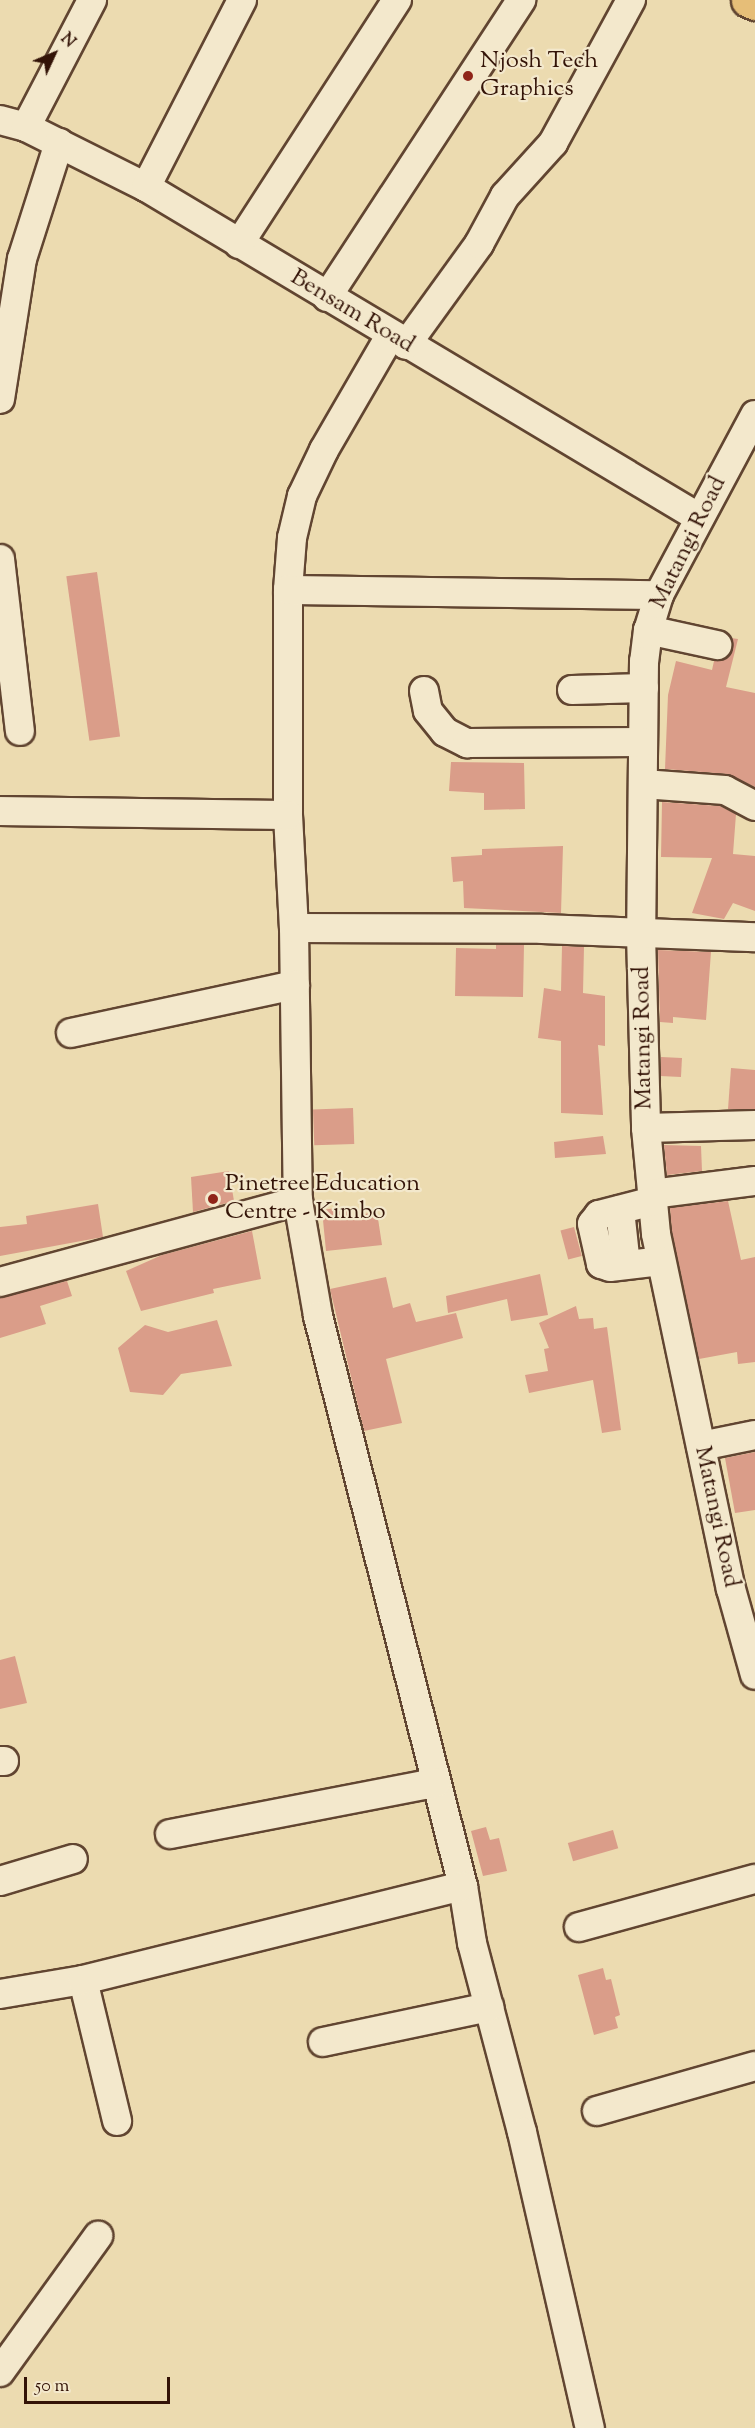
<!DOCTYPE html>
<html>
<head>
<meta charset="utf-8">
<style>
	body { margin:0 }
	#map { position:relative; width:755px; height:2428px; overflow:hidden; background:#ecdbb0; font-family:"Sorts Mill Goudy",serif }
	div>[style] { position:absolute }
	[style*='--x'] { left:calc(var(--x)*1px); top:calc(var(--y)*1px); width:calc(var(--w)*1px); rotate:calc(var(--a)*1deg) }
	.building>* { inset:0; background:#da9d89; transform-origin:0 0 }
	.roads { filter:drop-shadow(2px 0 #614531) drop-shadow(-2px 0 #614531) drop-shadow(0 2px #614531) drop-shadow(0 -2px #614531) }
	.minor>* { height:28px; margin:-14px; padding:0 14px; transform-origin:14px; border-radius:14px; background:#f3e8cc }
	.major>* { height:33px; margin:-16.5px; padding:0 16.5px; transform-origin:16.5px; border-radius:16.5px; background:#e6be78 }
	.dots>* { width:16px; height:16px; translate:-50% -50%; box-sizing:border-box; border:3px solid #f3e8cc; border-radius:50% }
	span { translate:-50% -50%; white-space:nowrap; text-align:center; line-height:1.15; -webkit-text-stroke:4.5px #f3e8cc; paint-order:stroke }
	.poi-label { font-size:24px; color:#331307 }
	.left { translate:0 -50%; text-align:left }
	.street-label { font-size:24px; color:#331307 }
	.north { position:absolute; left:24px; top:24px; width:60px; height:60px; -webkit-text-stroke:4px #f3e8cc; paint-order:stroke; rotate:46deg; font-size:16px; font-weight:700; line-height:24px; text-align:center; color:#331307 }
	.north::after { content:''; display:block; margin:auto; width:21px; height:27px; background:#331307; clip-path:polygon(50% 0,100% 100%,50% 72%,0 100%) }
	.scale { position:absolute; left:24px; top:2377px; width:146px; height:27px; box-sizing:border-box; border:3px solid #331307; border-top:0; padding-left:8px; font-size:18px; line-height:21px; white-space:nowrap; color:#331307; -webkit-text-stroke:4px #f3e8cc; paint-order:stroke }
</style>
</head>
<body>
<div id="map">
	<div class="building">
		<i style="left:97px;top:572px;width:166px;height:31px;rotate:82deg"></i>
		<i style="clip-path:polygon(731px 638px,738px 639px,726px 687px,755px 693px,755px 787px,727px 774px,665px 769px,668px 695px,676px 661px,712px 670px,714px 661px,730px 656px)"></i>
		<i style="clip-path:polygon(451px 762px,524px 763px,525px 809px,484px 810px,484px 793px,449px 791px)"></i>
		<i style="clip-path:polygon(662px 802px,720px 806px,736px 814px,733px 854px,755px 856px,755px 911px,733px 903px,724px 919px,692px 913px,712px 858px,661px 857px)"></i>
		<i style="clip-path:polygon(563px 846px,561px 913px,464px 908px,463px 881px,453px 882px,451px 857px,482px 855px,482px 849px)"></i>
		<i style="clip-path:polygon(496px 945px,524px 945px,523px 997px,455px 996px,456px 948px,496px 949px)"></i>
		<i style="clip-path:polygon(562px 946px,584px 947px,583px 993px,605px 996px,605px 1046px,598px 1045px,603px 1115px,561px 1113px,561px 1041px,538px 1038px,544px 988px,561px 991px)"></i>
		<i style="clip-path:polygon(658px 950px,711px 952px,706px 1020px,673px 1017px,673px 1023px,660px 1022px)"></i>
		<i style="left:661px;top:1057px;width:21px;height:19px;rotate:3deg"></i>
		<i style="clip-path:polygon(731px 1068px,755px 1070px,755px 1109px,728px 1109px)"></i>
		<i style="left:353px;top:1108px;width:36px;height:40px;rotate:88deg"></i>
		<i style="clip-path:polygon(603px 1136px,606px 1154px,555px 1158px,554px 1142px)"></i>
		<i style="clip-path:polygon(664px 1145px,701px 1146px,702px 1171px,667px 1175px)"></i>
		<i style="clip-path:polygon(229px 1171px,234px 1201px,193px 1212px,191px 1177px)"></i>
		<i style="clip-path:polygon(728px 1201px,741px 1260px,755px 1257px,755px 1362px,738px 1364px,737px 1352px,699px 1359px,672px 1232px,670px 1208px)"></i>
		<i style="clip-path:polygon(98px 1204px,103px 1237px,0 1256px,0 1227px,27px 1224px,26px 1216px)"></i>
		<i style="clip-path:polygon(349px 1206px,351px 1216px,377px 1212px,382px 1245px,326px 1251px,322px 1210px)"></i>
		<i style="left:574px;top:1227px;width:30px;height:14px;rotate:75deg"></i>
		<i style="clip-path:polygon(252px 1231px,261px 1279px,213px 1289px,214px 1293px,141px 1311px,126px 1271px,162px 1255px)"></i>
		<i style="clip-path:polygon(540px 1274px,548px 1315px,511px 1321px,507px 1299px,448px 1313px,446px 1296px)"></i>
		<i style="clip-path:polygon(386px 1277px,393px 1308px,410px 1303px,416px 1322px,456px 1313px,463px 1338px,386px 1359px,402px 1423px,364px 1431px,330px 1289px)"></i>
		<i style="clip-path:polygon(67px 1281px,72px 1296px,40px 1306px,46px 1324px,0 1338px,0 1298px)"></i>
		<i style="clip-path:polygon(576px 1306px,579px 1319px,593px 1318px,594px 1329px,607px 1327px,621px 1430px,602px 1433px,593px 1380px,529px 1393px,525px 1375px,548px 1371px,544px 1349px,549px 1348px,539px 1323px)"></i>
		<i style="clip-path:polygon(217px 1320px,232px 1366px,181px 1374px,163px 1395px,130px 1392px,118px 1348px,145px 1325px,168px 1332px)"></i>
		<i style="clip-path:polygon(755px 1452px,755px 1510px,735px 1513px,725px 1458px)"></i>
		<i style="clip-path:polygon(15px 1656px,27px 1703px,0 1709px,0 1660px)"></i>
		<i style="clip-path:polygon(486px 1827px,490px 1840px,499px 1838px,507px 1871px,483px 1876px,471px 1831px)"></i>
		<i style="left:613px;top:1830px;width:19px;height:47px;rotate:74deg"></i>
		<i style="clip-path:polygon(603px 1968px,606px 1980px,611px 1979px,620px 2015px,615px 2017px,618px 2028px,594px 2035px,578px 1975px)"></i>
	</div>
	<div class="roads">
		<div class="minor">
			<i style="--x:0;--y:120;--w:27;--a:15"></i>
			<i style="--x:26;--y:127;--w:134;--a:26.6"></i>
			<i style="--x:146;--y:187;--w:643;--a:30.87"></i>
			<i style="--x:26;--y:127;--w:143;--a:-62.5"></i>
			<i style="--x:146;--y:187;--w:210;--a:-62.8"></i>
			<i style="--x:239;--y:244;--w:291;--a:-57.1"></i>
			<i style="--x:327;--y:297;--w:355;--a:-56.8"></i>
			<i style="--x:390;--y:336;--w:132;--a:120.1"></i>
			<i style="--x:324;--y:450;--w:51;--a:115.6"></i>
			<i style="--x:302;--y:496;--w:43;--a:103.4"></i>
			<i style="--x:292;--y:538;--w:52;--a:94.4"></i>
			<i style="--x:288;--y:590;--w:225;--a:90"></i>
			<i style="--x:288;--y:815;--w:113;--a:87"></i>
			<i style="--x:294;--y:928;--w:273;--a:89.2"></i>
			<i style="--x:298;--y:1201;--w:117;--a:80.1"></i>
			<i style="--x:318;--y:1316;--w:588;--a:75.73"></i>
			<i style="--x:463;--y:1886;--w:58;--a:81"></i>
			<i style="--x:472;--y:1943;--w:196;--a:75.2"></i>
			<i style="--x:522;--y:2132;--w:304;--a:77.1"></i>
			<i style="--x:406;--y:345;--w:125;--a:-54.1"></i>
			<i style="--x:479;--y:244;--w:55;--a:-61.6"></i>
			<i style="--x:505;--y:196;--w:72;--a:-47.8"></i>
			<i style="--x:553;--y:143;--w:163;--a:-61.4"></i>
			<i style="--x:0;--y:399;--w:142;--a:-81.1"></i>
			<i style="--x:22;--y:259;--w:122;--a:-72.3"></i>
			<i style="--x:755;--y:415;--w:204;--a:118.1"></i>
			<i style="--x:659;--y:595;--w:37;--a:107"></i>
			<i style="--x:648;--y:630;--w:31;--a:97"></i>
			<i style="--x:644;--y:661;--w:273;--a:90.6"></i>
			<i style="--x:641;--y:934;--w:194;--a:88.5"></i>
			<i style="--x:646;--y:1128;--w:106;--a:84.6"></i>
			<i style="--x:656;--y:1234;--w:363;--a:78.1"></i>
			<i style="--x:731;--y:1589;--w:89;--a:74.4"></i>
			<i style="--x:0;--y:559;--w:173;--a:83.4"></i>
			<i style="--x:288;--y:590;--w:371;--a:0.8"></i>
			<i style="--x:648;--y:630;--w:71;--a:12.3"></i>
			<i style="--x:572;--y:690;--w:72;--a:-1.6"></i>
			<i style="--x:424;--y:691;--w:20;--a:79"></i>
			<i style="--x:428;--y:711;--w:27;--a:51"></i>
			<i style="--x:445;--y:732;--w:25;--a:27"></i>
			<i style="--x:467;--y:743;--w:176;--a:-0.3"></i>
			<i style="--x:643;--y:784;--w:82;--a:4.2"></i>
			<i style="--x:725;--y:790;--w:34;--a:28"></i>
			<i style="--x:0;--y:811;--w:288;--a:0.8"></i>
			<i style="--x:294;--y:928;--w:248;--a:0.2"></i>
			<i style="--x:542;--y:929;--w:213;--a:2.2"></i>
			<i style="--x:71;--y:1033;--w:229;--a:-12.1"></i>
			<i style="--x:646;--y:1128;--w:109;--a:-1.6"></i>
			<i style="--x:652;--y:1194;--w:104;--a:-7.2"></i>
			<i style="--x:653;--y:1201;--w:56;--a:165.5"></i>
			<i style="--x:599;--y:1215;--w:11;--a:128"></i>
			<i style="--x:592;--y:1224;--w:41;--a:77.3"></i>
			<i style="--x:601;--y:1264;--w:9;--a:18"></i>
			<i style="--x:610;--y:1267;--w:51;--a:-6.7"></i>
			<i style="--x:620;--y:1210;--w:55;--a:83.8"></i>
			<i style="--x:0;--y:1282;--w:309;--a:-15.2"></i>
			<i style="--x:701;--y:1446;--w:55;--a:-11.5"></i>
			<i style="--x:0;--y:1761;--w:4;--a:0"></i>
			<i style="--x:170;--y:1834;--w:271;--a:-10.9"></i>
			<i style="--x:0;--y:1881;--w:76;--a:-16.8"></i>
			<i style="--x:579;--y:1927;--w:182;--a:-15.3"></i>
			<i style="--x:83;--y:1980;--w:145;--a:76.4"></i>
			<i style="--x:0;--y:1994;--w:84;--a:-9.6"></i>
			<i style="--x:83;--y:1980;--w:391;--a:-13.9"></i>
			<i style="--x:323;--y:2042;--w:170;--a:-11.9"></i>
			<i style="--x:597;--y:2111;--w:164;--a:-15.9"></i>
			<i style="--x:0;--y:2372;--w:168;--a:-54.2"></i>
		</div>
		<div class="major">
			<i style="--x:748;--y:0;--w:8;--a:23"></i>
		</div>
	</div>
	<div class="dots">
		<i style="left:468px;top:76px;background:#8f2418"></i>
		<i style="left:213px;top:1199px;background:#8f2418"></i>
	</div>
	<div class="poi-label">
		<span class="left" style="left:480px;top:76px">Njosh Tech<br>Graphics</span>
		<span class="left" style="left:225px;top:1199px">Pinetree Education<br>Centre - Kimbo</span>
	</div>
	<div class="street-label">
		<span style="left:352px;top:312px;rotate:31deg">Bensam Road</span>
		<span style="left:689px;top:543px;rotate:-64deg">Matangi Road</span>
		<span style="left:644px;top:1038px;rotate:-91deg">Matangi Road</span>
		<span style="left:716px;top:1517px;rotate:78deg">Matangi Road</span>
	</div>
	<div class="north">N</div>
	<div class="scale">50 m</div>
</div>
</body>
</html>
